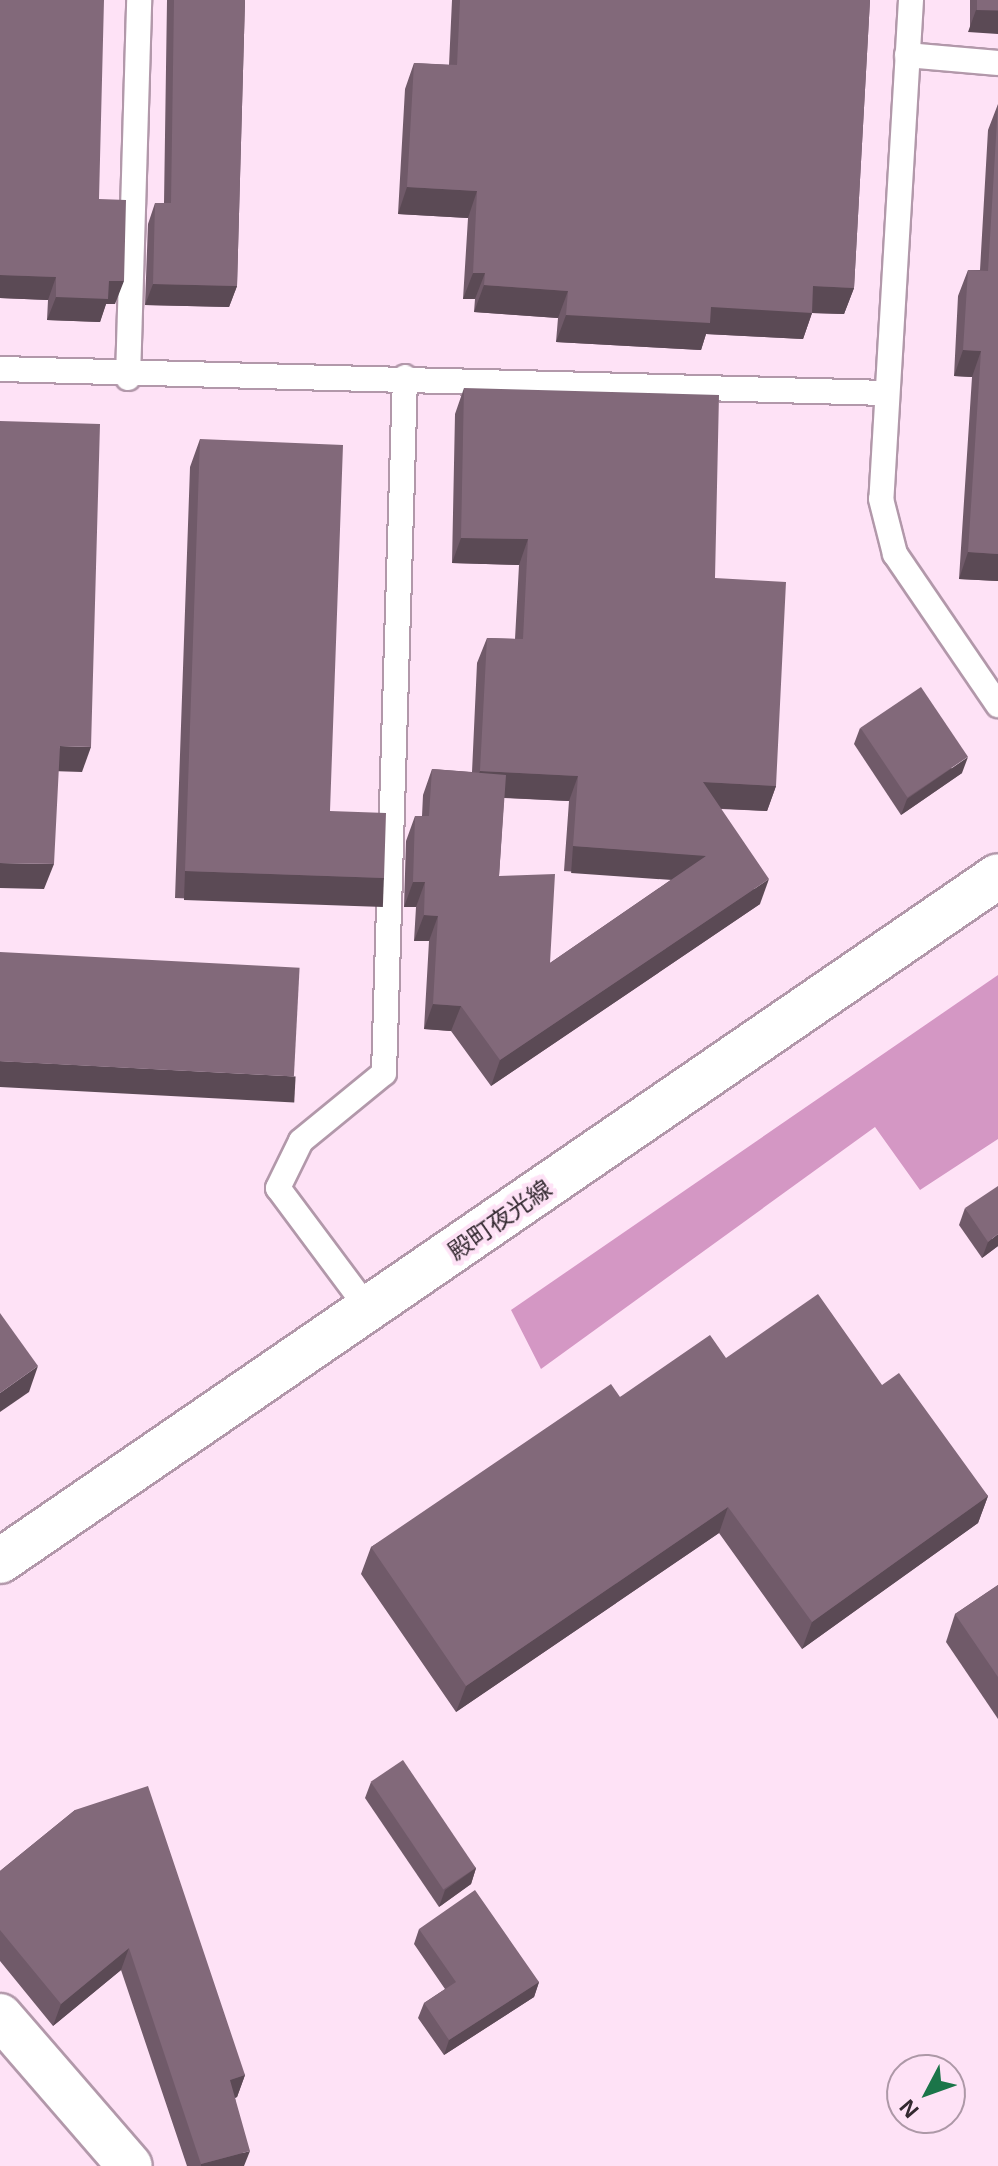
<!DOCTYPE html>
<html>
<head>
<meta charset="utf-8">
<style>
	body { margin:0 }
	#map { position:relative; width:998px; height:2166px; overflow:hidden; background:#fee2f6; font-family:Helvetica,"Noto Sans JP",sans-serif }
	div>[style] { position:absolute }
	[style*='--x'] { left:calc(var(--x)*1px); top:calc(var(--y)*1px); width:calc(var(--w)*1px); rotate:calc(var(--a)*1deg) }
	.forest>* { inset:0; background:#d497c4 }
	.roads { filter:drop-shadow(2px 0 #b298aa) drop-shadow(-2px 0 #b298aa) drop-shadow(0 2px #b298aa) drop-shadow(0 -2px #b298aa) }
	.service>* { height:24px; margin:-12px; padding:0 12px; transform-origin:12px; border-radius:12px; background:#fff }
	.minor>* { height:44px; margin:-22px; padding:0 22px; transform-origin:22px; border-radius:22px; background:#fff }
	.tertiary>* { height:44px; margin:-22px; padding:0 22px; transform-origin:22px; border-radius:22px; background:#fff }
	.wall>* { inset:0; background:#705a69; transform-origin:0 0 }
	.shaded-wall>* { inset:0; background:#5b4a55; transform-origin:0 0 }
	.building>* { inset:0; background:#82697a; transform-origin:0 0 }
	span { translate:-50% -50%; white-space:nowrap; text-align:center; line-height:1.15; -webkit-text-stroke:8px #fee2f6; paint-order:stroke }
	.street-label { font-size:24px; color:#332930 }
	.north { position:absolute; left:886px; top:2054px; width:80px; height:80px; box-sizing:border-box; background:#fee2f6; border:2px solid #ad98a7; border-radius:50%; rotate:229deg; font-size:22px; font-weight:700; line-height:32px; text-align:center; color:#332930 }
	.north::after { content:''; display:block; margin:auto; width:28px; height:36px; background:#1b7549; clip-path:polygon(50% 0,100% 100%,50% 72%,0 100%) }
</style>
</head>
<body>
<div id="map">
	<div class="forest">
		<i style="clip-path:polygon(998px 975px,998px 1139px,920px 1190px,875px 1127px,541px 1369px,511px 1310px)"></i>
	</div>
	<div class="roads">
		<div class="service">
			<i style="--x:911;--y:0;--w:500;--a:93.4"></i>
			<i style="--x:881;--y:499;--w:57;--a:75.7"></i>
			<i style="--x:895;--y:554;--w:183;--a:55.7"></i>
			<i style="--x:907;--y:55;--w:91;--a:5"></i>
			<i style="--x:0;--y:369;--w:887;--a:1.55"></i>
			<i style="--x:128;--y:378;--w:378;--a:-88.3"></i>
			<i style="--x:369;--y:1310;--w:152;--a:-126.7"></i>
			<i style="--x:278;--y:1188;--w:52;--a:-63.9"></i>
			<i style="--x:301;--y:1141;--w:107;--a:-39.3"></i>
			<i style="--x:384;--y:1073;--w:696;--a:-88.27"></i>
		</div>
		<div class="minor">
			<i style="--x:0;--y:2016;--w:198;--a:49.1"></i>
		</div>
		<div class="tertiary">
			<i style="--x:0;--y:1561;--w:1210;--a:-34.46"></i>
		</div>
	</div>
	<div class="wall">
		<i style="clip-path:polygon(0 0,99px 199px,115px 304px,106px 304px,100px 322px,47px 320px,48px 300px,0 298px)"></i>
		<i style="clip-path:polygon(167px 0,245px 0,237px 286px,229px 307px,145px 305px,148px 224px,155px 203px,164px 203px)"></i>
		<i style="clip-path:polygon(452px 0,870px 0,854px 288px,844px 314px,812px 313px,803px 339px,706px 334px,701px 350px,556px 342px,558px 318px,474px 312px,475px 299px,463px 299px,468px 218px,398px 214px,405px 89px,414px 63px,449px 65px)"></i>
		<i style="left:970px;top:0;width:28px;height:32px"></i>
		<i style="clip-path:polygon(998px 104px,998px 581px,959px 579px,972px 377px,954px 376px,958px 296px,968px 270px,980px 270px,988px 130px)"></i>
		<i style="clip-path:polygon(evenodd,464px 388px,715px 578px,776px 786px,767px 811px,721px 809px,760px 904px,491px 1086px,451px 1031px,424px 1029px,429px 941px,414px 941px,416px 907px,404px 907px,406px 841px,415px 816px,422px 816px,423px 795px,432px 769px,472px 772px,477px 663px,487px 638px,515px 639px,519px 565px,452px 563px,455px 414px,464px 388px,504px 798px,569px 801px,564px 871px,672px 879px,550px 963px,499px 876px,504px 798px)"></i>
		<i style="clip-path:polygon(200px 439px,330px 811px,384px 878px,374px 906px,175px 898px,190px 467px)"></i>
		<i style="clip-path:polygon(860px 728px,962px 773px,901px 815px,854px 744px)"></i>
		<i style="clip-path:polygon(965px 1208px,998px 1246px,982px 1258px,959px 1225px)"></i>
		<i style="clip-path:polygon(726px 1358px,882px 1385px,988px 1496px,978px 1523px,802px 1649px,719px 1533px,456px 1712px,361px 1574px,371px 1547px,620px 1397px)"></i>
		<i style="clip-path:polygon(998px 1585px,998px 1719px,946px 1642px,955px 1614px)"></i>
		<i style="clip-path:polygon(371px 1782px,476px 1868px,471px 1884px,439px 1907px,365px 1798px)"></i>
		<i style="clip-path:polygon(75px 1810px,245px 2075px,237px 2097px,235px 2098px,244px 2166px,187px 2166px,121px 1970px,53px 2026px,0 1961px,0 1871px)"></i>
		<i style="clip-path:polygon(419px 1929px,539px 1982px,534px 1997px,444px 2055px,418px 2018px,424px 2003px,445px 1989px,414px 1944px)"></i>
	</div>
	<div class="shaded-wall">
		<i style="clip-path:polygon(976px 10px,998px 11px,998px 34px,968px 32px)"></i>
		<i style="clip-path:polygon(407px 187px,477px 191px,468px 218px,398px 214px)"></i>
		<i style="clip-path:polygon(473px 273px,485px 273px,475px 299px,463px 299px)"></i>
		<i style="clip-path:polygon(0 275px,56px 277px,48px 300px,0 298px)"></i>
		<i style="clip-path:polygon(109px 281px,124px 281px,115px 304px,106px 304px,100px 322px,47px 320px,56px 297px)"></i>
		<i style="clip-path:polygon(153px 284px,237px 286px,229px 307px,145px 305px)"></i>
		<i style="clip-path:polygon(484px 285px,568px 291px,558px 318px,474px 312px)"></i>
		<i style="clip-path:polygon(813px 286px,854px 288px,844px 314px,812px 313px,803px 339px,706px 334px,701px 350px,556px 342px,566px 315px,711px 307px)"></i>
		<i style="clip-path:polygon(963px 350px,981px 351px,972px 377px,954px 376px)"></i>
		<i style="clip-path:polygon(461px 538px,528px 539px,519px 565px,452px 563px)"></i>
		<i style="clip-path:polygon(968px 552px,998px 554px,998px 581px,959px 579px)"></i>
		<i style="clip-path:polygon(60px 746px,91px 747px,82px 772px,51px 771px)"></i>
		<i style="clip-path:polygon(968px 757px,962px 773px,901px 815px,907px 799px)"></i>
		<i style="clip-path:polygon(480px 771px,578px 776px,569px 801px,471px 796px)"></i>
		<i style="clip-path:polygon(703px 782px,776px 786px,767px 811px,694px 807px)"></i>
		<i style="left:573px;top:846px;width:133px;height:27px;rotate:4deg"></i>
		<i style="clip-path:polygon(0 863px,54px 864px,44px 889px,0 888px)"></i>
		<i style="left:185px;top:871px;width:199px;height:29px;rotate:2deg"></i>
		<i style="clip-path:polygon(769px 879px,760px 904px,491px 1086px,500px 1060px)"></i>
		<i style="clip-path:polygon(413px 882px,425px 882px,416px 907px,404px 907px)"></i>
		<i style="clip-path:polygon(424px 915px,438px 916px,429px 941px,414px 941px)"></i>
		<i style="clip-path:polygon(433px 1004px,461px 1006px,451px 1031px,424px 1029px)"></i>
		<i style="left:0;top:1061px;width:296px;height:26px;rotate:3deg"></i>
		<i style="clip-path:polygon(998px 1234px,998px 1246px,982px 1258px,988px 1242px)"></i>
		<i style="clip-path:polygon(38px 1366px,29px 1392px,0 1412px,0 1393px)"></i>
		<i style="clip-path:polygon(988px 1496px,978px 1523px,802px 1649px,812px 1622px)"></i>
		<i style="clip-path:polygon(728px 1507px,719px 1533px,456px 1712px,466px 1686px)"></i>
		<i style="clip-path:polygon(476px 1868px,471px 1884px,439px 1907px,445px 1890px)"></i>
		<i style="clip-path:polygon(129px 1948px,121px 1970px,53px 2026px,61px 2004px)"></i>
		<i style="clip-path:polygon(539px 1982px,534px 1997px,444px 2055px,449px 2040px)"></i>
		<i style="clip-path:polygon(245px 2075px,237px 2097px,223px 2102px,230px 2080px)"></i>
		<i style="clip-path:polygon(250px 2151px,244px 2166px,201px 2166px,201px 2164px)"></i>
	</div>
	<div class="building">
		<i style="clip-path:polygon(0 0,104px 0,99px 199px,126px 200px,124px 281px,109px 281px,108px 299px,56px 297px,56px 277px,0 275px)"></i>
		<i style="clip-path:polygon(174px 0,245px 0,237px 286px,153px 284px,155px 203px,171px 203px)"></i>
		<i style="clip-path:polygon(460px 0,870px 0,854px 288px,813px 286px,812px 313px,711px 307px,710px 323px,566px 315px,568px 291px,484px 285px,485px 273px,473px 273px,477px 191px,407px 187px,414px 63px,457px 65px)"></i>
		<i style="left:977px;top:0;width:21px;height:10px"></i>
		<i style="clip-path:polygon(998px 104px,998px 554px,968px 552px,981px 351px,963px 350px,968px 270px,988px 271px)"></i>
		<i style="clip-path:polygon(464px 388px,719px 395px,715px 578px,786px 582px,776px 786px,703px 782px,769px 879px,500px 1060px,461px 1006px,433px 1004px,438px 916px,424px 915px,425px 882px,413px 882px,415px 816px,429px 816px,432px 769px,506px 775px,499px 876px,555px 874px,550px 963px,706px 856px,573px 846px,578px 776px,480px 771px,487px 638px,523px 639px,528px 539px,461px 538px)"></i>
		<i style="clip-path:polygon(0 421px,100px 424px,91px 747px,60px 746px,54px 864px,0 863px)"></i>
		<i style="clip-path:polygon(200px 439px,343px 445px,330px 811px,386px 813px,384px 878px,185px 871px)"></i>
		<i style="left:921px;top:687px;width:84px;height:73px;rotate:56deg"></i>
		<i style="left:0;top:952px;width:300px;height:109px;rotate:3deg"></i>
		<i style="clip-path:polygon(998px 1186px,998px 1234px,988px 1242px,965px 1208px)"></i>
		<i style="clip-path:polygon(818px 1294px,882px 1385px,899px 1373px,988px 1496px,812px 1622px,728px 1507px,466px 1686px,371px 1547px,611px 1384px,620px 1397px,710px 1335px,726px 1358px)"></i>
		<i style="clip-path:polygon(0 1313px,38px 1366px,0 1393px)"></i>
		<i style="clip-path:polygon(998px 1585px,998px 1677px,955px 1614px)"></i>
		<i style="left:403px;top:1760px;width:130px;height:39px;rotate:56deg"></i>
		<i style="clip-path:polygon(148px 1786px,245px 2075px,230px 2080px,250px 2151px,201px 2164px,129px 1948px,61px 2004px,0 1930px,0 1871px,75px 1810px)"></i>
		<i style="clip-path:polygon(475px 1890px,539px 1982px,449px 2040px,424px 2003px,456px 1982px,419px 1929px)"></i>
	</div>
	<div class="street-label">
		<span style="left:500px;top:1220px;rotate:-35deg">殿町夜光線</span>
	</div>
	<div class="north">N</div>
</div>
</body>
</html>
